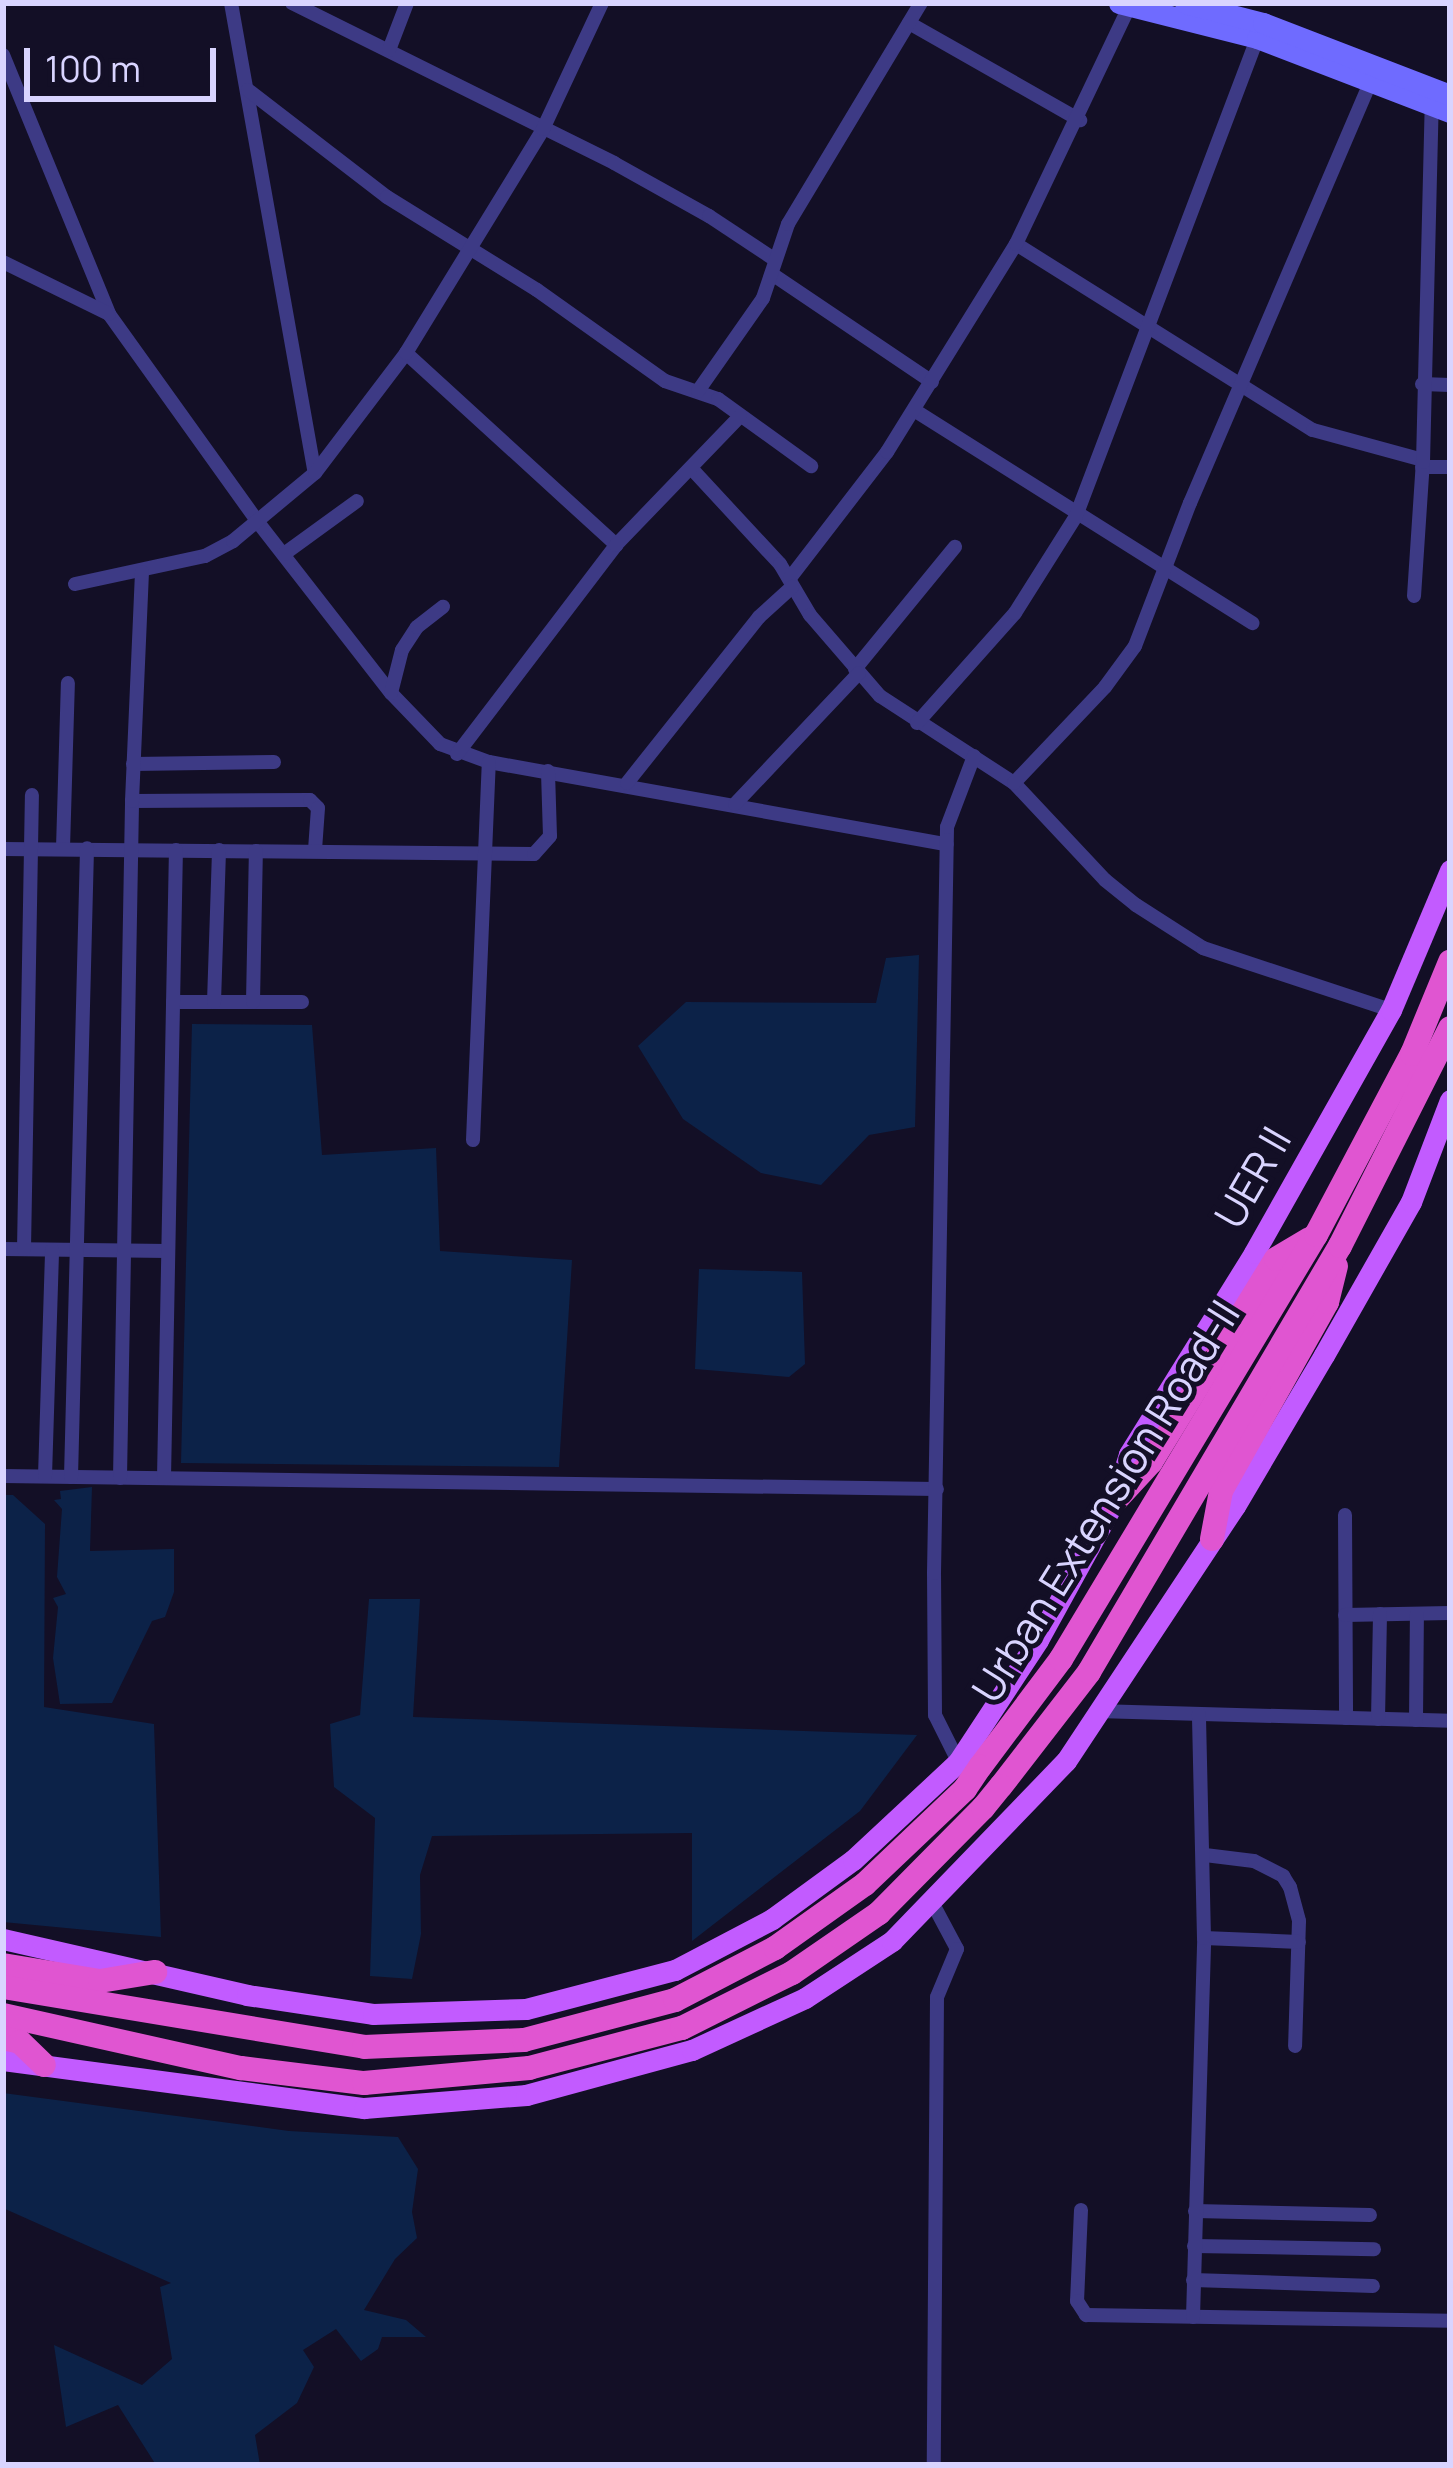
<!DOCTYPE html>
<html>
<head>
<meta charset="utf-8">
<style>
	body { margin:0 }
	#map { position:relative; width:1453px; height:2468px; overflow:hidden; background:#130f26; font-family:Manrope,sans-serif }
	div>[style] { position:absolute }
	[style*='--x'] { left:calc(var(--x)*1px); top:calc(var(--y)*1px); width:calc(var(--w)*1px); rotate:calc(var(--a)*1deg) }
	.water>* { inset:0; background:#0c2248 }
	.minor>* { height:14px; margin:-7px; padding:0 7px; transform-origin:7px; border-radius:7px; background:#3d3a85 }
	.secondary>* { height:21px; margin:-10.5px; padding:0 10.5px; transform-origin:10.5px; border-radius:10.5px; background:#6f6bff }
	.primary>* { height:21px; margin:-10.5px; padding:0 10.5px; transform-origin:10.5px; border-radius:10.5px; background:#c25bff }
	.trunk>* { height:24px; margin:-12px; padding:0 12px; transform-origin:12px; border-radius:12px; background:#e055d1 }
	.trunk-bridge>* { height:24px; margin:-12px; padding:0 12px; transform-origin:12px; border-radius:12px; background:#e055d1 }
	span { translate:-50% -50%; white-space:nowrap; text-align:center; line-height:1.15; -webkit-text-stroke:10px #130f26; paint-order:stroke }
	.street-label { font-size:42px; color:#d9d4ff }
	.frame { position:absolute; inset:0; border:6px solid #d9d4ff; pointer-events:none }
	.scale { position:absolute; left:24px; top:48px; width:192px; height:54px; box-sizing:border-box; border:6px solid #d9d4ff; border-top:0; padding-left:15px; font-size:36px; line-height:42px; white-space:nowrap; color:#d9d4ff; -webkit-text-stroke:9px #130f26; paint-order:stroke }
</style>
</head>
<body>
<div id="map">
	<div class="water">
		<i style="clip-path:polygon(919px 955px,915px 1127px,869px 1135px,821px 1185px,761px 1173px,683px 1119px,638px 1046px,686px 1002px,876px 1003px,886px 958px)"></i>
		<i style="clip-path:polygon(192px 1024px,312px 1025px,322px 1155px,436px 1148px,440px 1251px,572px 1260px,559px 1467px,181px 1463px)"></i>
		<i style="clip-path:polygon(699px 1269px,802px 1272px,805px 1364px,789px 1377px,695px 1369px)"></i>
		<i style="clip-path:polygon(92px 1487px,90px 1551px,174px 1549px,174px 1592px,165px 1617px,152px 1621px,112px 1703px,60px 1704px,53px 1658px,58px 1607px,53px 1598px,66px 1594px,57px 1577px,62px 1509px,54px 1500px,61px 1499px,60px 1491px)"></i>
		<i style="clip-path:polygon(3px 1495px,13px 1495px,45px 1524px,44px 1707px,154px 1724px,161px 1937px,3px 1922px)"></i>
		<i style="clip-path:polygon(369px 1599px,420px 1599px,413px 1717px,917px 1735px,860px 1811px,692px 1941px,692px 1833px,432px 1836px,420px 1875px,421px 1934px,412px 1979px,370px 1976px,375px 1818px,334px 1787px,330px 1724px,360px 1715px)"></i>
		<i style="clip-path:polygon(3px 2093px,289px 2131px,398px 2137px,418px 2169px,412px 2212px,417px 2238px,395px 2259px,364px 2310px,406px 2320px,426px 2337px,382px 2337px,378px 2349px,361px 2361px,336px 2329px,303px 2350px,314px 2367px,297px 2403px,255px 2435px,260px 2465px,156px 2465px,118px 2405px,66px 2427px,54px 2345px,142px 2385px,172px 2359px,160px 2287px,171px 2283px,3px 2208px)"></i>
	</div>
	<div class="minor">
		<i style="--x:231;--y:3;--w:477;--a:79.9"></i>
		<i style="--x:292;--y:3;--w:360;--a:26.4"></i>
		<i style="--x:614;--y:163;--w:109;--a:29.2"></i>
		<i style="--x:709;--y:216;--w:78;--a:33.5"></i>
		<i style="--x:909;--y:23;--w:197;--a:29.6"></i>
		<i style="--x:389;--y:50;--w:50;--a:-69"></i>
		<i style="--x:3;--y:55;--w:280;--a:67.7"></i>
		<i style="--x:109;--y:314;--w:254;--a:54.4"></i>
		<i style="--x:257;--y:521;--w:218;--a:52.1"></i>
		<i style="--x:391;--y:693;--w:71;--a:46.1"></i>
		<i style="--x:440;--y:744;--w:52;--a:20.2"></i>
		<i style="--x:489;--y:762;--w:465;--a:10.2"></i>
		<i style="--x:248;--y:90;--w:175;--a:37.6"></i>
		<i style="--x:387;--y:197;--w:176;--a:31.8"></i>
		<i style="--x:537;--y:290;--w:157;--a:35.4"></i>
		<i style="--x:665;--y:381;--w:56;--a:18.8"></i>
		<i style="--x:718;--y:399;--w:115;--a:35.8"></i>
		<i style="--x:1016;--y:244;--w:350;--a:32.1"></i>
		<i style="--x:1313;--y:430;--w:114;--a:15.3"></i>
		<i style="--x:3;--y:262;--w:118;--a:26.1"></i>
		<i style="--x:772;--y:274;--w:193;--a:34"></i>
		<i style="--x:406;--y:353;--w:285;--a:42.4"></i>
		<i style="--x:1422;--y:384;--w:28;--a:2"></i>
		<i style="--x:698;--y:391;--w:113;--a:-55"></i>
		<i style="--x:763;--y:298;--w:78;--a:-71.3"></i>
		<i style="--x:788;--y:224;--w:258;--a:-59"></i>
		<i style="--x:914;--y:410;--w:400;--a:32.2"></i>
		<i style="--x:1422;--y:467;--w:28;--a:0"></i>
		<i style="--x:691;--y:468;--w:131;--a:47.2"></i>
		<i style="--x:780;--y:564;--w:59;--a:59.5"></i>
		<i style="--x:810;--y:615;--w:107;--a:49.2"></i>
		<i style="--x:880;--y:696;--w:160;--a:33"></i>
		<i style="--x:1014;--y:783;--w:133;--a:46.8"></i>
		<i style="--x:1105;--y:880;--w:40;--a:39"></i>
		<i style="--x:1136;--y:905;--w:80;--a:32.7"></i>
		<i style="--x:1203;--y:948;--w:198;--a:18.3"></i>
		<i style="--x:284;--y:554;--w:90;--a:-36"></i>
		<i style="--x:790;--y:578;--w:159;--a:-52.4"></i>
		<i style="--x:887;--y:452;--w:245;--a:-58.2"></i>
		<i style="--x:1016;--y:244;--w:267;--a:-64.5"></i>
		<i style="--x:75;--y:584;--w:133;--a:-12.2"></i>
		<i style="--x:205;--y:556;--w:32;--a:-28"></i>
		<i style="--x:233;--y:541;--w:107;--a:-39.7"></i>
		<i style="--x:315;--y:473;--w:151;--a:-52.8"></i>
		<i style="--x:406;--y:353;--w:263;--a:-58.5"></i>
		<i style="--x:543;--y:129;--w:139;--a:-64.9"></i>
		<i style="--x:1414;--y:596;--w:134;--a:-86.2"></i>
		<i style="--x:1423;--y:462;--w:363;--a:-88.6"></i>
		<i style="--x:855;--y:669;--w:158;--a:-50.7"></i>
		<i style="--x:391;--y:693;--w:44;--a:-75.7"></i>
		<i style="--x:402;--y:650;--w:27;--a:-57"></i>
		<i style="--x:417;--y:627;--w:33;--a:-38"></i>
		<i style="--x:917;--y:723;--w:147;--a:-48.3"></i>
		<i style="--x:1015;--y:613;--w:115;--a:-57.8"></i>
		<i style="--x:1076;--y:516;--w:519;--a:-69.22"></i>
		<i style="--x:457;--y:754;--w:263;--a:-52.7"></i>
		<i style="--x:616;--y:545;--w:179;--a:-46.1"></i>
		<i style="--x:133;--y:764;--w:141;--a:-0.8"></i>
		<i style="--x:627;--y:783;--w:212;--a:-51.5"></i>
		<i style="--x:759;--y:617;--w:45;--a:-42.3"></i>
		<i style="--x:1014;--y:783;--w:132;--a:-46.5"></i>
		<i style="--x:1105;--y:687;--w:51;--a:-53.8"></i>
		<i style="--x:1135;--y:646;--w:153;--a:-69"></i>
		<i style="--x:1190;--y:503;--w:464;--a:-66.8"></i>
		<i style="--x:132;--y:801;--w:178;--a:-0.3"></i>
		<i style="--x:310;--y:800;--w:11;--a:45"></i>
		<i style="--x:318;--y:808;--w:42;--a:94.1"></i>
		<i style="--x:735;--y:804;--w:180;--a:-46.6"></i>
		<i style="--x:63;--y:848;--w:165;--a:-88.3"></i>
		<i style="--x:3;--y:849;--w:531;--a:0.54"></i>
		<i style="--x:534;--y:854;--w:24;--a:-48"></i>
		<i style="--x:550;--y:836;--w:65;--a:-91.8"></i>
		<i style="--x:173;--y:1002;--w:129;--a:0"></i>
		<i style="--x:214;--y:1002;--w:152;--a:-88.1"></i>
		<i style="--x:253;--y:1002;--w:151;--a:-88.9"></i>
		<i style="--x:473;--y:1140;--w:378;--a:-87.6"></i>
		<i style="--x:3;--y:1249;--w:165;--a:0.7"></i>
		<i style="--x:24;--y:1249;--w:454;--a:-89"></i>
		<i style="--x:3;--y:1476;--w:934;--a:0.8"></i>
		<i style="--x:45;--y:1476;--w:226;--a:-88.2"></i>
		<i style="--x:71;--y:1477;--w:629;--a:-88.54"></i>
		<i style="--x:120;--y:1478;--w:677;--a:-88.98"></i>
		<i style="--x:132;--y:801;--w:229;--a:-87.5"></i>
		<i style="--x:164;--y:1478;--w:628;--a:-88.91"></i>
		<i style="--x:1345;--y:1515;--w:203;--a:89.7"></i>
		<i style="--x:1345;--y:1615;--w:105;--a:-1.1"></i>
		<i style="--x:1097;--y:1711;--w:353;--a:1.6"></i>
		<i style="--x:1378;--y:1719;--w:105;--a:-88.9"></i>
		<i style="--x:1416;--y:1720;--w:106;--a:-89.5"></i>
		<i style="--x:960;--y:1765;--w:56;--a:-116.6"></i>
		<i style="--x:935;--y:1715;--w:142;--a:-90.4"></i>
		<i style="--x:934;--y:1573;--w:746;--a:-89"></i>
		<i style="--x:947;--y:827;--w:76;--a:-69.2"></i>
		<i style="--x:1205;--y:1855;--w:49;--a:7"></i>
		<i style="--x:1254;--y:1861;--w:33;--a:27"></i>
		<i style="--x:1283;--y:1876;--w:13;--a:58"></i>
		<i style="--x:1290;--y:1887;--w:35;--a:75"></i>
		<i style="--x:1299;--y:1921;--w:125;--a:91.8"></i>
		<i style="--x:933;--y:1904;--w:51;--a:61.9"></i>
		<i style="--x:957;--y:1949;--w:52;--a:112.6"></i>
		<i style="--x:937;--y:1997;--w:468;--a:90.4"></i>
		<i style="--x:1204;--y:1938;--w:95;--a:2.4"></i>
		<i style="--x:1081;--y:2210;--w:91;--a:92.5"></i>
		<i style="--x:1077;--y:2301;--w:17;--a:57"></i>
		<i style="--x:1086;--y:2315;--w:364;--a:0.9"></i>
		<i style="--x:1195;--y:2211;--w:175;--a:1.3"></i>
		<i style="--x:1194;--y:2246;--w:180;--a:1"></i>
		<i style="--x:1193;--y:2280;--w:180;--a:1.9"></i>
		<i style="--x:1193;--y:2317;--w:379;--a:-88.3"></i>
		<i style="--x:1204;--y:1938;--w:224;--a:-91.3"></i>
	</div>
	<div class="secondary">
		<i style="--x:1119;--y:3;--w:142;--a:14.2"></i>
		<i style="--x:1257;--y:38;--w:207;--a:21"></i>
		<i style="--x:1185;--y:3;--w:81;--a:14.4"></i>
		<i style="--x:1263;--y:23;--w:200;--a:21.1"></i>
	</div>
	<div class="primary">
		<i style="--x:3;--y:1939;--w:250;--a:12.9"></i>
		<i style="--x:247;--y:1995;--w:127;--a:8.6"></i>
		<i style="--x:373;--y:2014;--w:153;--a:-1.9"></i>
		<i style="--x:526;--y:2009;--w:154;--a:-14.7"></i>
		<i style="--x:675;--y:1970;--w:110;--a:-27.7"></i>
		<i style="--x:772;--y:1919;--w:100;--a:-36.1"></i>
		<i style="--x:853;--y:1860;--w:144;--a:-43"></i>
		<i style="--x:958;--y:1762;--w:146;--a:-56.7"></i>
		<i style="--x:1038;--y:1640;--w:158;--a:-61.2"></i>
		<i style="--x:1114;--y:1502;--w:50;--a:-72.6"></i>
		<i style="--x:1129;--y:1454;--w:237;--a:-58.1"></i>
		<i style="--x:1254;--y:1253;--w:279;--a:-60.6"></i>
		<i style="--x:1391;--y:1010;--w:152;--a:-67.1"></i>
		<i style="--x:3;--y:2060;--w:364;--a:7.6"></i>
		<i style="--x:364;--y:2108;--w:163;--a:-4.6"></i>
		<i style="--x:526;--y:2095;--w:172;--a:-15.2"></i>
		<i style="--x:692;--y:2050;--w:124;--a:-24.7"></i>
		<i style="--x:805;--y:1998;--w:104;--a:-33.2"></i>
		<i style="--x:892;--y:1941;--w:250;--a:-46"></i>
		<i style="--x:1066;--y:1761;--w:306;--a:-56.5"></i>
		<i style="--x:1235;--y:1506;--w:175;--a:-59.5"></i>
		<i style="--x:1324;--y:1355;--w:176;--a:-60.4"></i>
		<i style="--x:1411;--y:1202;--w:109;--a:-69.1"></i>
	</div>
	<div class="trunk">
		<i style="--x:1114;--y:1502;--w:54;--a:-47.2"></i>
		<i style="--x:1151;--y:1462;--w:238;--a:-58.4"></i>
		<i style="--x:1276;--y:1259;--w:39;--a:-31"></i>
		<i style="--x:1212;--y:1539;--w:49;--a:-79.4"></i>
		<i style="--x:1221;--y:1491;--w:217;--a:-60.7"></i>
		<i style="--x:1327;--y:1302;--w:37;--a:-76"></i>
		<i style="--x:980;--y:1767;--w:135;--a:-53.1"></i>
		<i style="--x:1061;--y:1659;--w:495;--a:-59"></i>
		<i style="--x:1316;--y:1235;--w:205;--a:-62.1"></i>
		<i style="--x:1412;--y:1054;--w:100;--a:-67.6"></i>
		<i style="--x:1001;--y:1786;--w:144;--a:-52.3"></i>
		<i style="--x:1089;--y:1672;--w:494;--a:-59.5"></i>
		<i style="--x:1340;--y:1246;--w:244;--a:-63.2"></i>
		<i style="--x:3;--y:1965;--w:98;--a:9.4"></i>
		<i style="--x:100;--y:1981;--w:56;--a:-9.3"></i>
		<i style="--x:3;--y:1987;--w:366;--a:9.4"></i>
		<i style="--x:364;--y:2047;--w:160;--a:-2.5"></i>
		<i style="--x:524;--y:2040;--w:156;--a:-14.8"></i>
		<i style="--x:675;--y:2000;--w:113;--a:-27.5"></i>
		<i style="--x:775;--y:1948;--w:110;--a:-35.4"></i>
		<i style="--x:865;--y:1884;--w:138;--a:-43.5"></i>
		<i style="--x:3;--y:2015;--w:244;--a:12.6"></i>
		<i style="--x:241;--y:2068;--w:124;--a:7"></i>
		<i style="--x:364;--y:2083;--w:166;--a:-5.2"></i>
		<i style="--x:529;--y:2068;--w:158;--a:-14.7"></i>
		<i style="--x:682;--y:2028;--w:123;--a:-26.6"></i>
		<i style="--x:792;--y:1973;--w:106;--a:-34.6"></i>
		<i style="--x:879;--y:1913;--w:148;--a:-45.3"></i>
		<i style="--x:3;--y:2038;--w:17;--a:13"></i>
		<i style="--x:20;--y:2042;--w:33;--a:44"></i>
	</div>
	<div class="trunk-bridge">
		<i style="--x:965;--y:1789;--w:27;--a:-56"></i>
		<i style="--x:983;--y:1808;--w:28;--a:-51"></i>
	</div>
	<div class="street-label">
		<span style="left:1252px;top:1177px;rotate:-60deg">UER II</span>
		<span style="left:1105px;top:1501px;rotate:-58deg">Urban Extension Road-II</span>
	</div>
	<div class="frame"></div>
	<div class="scale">100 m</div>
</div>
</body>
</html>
